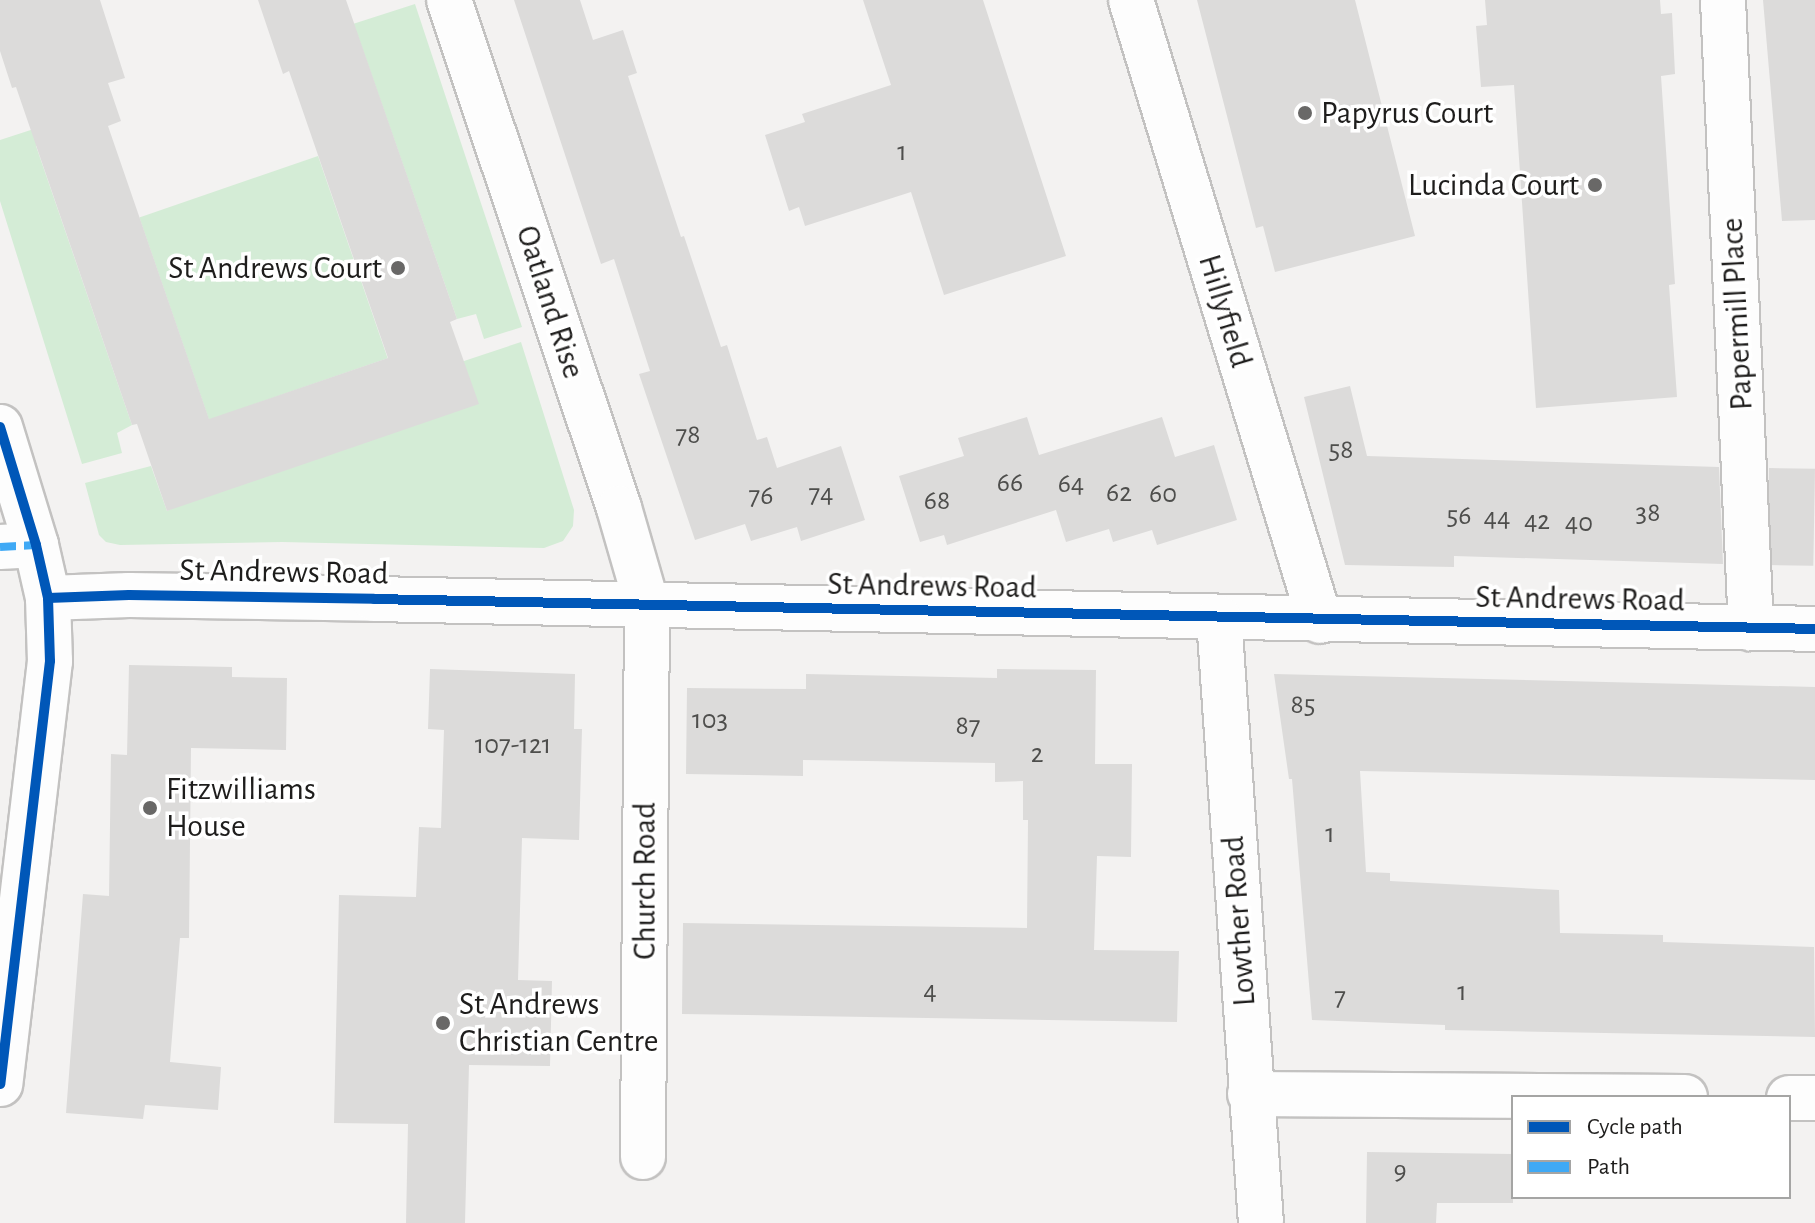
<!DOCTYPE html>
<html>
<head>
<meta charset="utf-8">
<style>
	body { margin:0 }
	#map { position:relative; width:1815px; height:1223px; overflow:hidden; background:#f3f2f1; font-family:"Alegreya Sans",sans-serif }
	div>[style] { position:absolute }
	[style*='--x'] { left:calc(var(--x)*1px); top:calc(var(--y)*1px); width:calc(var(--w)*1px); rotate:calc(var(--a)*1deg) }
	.green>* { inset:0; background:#d4ecd6; transform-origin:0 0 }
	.building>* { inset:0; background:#dcdbda; transform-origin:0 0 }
	.roads { filter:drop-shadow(2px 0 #c3c2c1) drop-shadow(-2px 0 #c3c2c1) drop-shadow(0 2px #c3c2c1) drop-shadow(0 -2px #c3c2c1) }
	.minor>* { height:44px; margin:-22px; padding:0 22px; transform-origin:22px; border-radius:22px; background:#fdfdfd }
	.quiet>* { height:8px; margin-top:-4px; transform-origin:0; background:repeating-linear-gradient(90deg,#3fa9f5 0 16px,transparent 0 24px) }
	.cycleway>* { height:10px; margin:-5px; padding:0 5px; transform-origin:5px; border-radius:5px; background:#0057b8 }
	.dots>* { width:22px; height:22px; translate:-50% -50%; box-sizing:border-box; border:4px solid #fff; border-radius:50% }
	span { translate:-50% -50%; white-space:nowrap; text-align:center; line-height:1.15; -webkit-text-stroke:7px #fff; paint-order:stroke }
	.number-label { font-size:28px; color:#4e4e4c }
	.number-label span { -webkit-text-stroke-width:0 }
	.poi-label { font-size:32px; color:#1e1d1c }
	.left { translate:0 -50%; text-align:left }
	.right { translate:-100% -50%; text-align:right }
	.street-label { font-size:32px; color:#1e1d1c }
	.legend { position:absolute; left:1511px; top:1095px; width:280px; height:104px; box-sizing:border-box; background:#fff; border:2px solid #a5a5a4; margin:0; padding:10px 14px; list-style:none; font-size:24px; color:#1e1d1c }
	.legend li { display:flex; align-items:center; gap:16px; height:40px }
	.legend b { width:40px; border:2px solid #a5a5a4 }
</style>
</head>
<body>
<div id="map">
	<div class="green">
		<i style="clip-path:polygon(415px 4px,522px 327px,484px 339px,476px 314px,457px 319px,358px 36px,328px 32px)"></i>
		<i style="clip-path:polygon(80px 114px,36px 146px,132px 425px,117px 433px,122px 453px,82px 464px,0 201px,0 140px)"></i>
		<i style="left:318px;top:156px;width:214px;height:189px;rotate:71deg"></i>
		<i style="clip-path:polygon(521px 342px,574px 510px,573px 526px,563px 541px,544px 548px,282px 542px,120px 545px,106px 542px,99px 535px,85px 483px,151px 466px,167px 511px,464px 361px)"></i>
	</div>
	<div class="building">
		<i style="clip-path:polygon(0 0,100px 0,125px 78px,108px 83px,121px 121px,108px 126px,209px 419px,388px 358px,289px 71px,283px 74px,258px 0,346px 0,457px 319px,450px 322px,479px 404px,167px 511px,137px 424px,132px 425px,16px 87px,12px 88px,0 51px)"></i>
		<i style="clip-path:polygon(514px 0,580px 0,593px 40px,623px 30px,637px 73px,628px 76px,681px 237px,684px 236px,721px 347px,727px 345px,757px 440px,767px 437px,777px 468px,841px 446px,865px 520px,801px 541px,797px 527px,751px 541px,745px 524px,695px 540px,639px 374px,650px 371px,614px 259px,601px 264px)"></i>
		<i style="clip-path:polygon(863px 0,983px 0,1066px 256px,944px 295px,911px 192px,805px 226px,799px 207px,789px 211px,765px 135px,805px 122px,802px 114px,891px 85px)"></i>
		<i style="clip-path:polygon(1197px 0,1355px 0,1415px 236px,1275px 272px,1263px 226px,1256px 228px)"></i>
		<i style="clip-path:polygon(1485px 0,1660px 0,1661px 14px,1672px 13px,1675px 74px,1661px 76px,1675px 284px,1669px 285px,1677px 397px,1536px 408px,1514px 85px,1481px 87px,1476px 26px,1487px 25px)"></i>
		<i style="clip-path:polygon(1763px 0,1815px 0,1815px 220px,1782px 221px)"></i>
		<i style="clip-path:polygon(1350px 386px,1367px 456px,1719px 467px,1723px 564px,1454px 556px,1454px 567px,1345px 565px,1304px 397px)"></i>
		<i style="clip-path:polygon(1027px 417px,1039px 455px,1162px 417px,1175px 457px,1214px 445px,1237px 520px,1157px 545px,1152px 530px,1113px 542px,1109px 529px,1066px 542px,1056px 510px,947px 545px,944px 535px,920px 542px,899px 476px,964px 456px,958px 438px)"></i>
		<i style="left:1769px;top:468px;width:46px;height:97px;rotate:1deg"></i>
		<i style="clip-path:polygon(129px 665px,232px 667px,232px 677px,287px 678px,286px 750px,191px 748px,189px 938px,180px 938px,170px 1062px,221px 1067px,218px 1110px,145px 1105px,143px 1119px,66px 1113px,83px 894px,109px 896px,111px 754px,127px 755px)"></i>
		<i style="clip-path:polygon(430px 669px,575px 674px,574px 729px,582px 729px,579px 840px,522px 838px,518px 980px,552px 981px,550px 1066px,469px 1065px,465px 1223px,406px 1223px,408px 1124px,334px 1123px,339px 895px,416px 897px,419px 827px,441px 828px,444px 730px,428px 729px)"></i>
		<i style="clip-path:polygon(997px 669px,1096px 670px,1095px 764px,1132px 764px,1131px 857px,1097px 856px,1094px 950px,1179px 951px,1177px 1022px,682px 1014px,683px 923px,1027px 928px,1028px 820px,1023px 820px,1023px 781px,995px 782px,995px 763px,803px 760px,803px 776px,686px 774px,687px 688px,806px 689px,806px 674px,997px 678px)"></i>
		<i style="clip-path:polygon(1274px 674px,1815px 687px,1815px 780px,1360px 771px,1366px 872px,1390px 873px,1390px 881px,1559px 890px,1560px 933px,1663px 935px,1663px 942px,1814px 947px,1815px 1037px,1445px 1030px,1445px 1025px,1312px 1020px,1292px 779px,1289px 779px)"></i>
		<i style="clip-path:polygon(1367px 1152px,1513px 1154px,1513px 1203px,1437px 1203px,1436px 1223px,1366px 1223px)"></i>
	</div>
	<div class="roads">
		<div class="minor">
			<i style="--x:449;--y:0;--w:536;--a:71.5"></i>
			<i style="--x:619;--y:508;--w:101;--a:73.9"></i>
			<i style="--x:647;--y:605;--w:552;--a:90.42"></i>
			<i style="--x:1131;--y:0;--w:649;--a:73.07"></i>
			<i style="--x:1723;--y:0;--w:629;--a:87.45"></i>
			<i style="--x:0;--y:427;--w:123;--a:73"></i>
			<i style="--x:36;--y:545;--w:54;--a:77.2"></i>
			<i style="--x:48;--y:598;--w:63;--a:88.2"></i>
			<i style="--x:50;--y:661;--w:426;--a:96.7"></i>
			<i style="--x:0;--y:547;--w:36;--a:-3"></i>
			<i style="--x:48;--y:598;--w:81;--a:-2.1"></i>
			<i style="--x:129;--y:595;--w:245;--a:0.9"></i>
			<i style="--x:374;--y:599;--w:1441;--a:1.19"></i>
			<i style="--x:1219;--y:618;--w:606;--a:86.03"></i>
			<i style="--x:1250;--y:1094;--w:435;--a:0.4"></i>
			<i style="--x:1789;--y:1098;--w:26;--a:0"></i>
		</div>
	</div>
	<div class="quiet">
		<i style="--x:0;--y:547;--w:36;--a:-3"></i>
	</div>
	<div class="cycleway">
		<i style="--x:0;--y:427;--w:123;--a:73"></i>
		<i style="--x:36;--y:545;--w:54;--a:77.2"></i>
		<i style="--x:48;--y:598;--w:63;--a:88.2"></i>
		<i style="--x:50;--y:661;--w:426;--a:96.7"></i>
		<i style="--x:48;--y:598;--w:81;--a:-2.1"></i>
		<i style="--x:129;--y:595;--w:245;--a:0.9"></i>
		<i style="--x:374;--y:599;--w:1441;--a:1.19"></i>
	</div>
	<div class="dots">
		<i style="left:1305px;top:113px;background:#696867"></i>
		<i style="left:1595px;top:185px;background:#696867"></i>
		<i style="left:398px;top:268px;background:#696867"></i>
		<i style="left:150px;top:808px;background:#696867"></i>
		<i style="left:443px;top:1023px;background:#696867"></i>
	</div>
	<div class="number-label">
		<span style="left:902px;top:152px">1</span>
		<span style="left:688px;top:435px">78</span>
		<span style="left:1341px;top:450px">58</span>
		<span style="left:1010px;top:483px">66</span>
		<span style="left:1071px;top:484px">64</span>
		<span style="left:1119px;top:493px">62</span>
		<span style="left:821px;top:494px">74</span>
		<span style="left:1163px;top:494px">60</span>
		<span style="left:761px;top:496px">76</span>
		<span style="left:937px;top:501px">68</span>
		<span style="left:1648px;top:513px">38</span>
		<span style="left:1459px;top:516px">56</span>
		<span style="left:1497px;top:518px">44</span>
		<span style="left:1537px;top:521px">42</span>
		<span style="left:1579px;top:523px">40</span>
		<span style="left:1303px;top:705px">85</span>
		<span style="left:710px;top:720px">103</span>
		<span style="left:968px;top:726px">87</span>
		<span style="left:513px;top:745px">107-121</span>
		<span style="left:1037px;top:754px">2</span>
		<span style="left:1330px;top:834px">1</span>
		<span style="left:930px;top:991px">4</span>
		<span style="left:1462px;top:992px">1</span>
		<span style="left:1340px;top:997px">7</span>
		<span style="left:1400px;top:1171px">9</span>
	</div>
	<div class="poi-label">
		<span class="left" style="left:1321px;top:113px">Papyrus Court</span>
		<span class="right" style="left:1579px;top:185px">Lucinda Court</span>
		<span class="right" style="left:382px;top:268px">St Andrews Court</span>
		<span class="left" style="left:166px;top:808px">Fitzwilliams<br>House</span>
		<span class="left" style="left:459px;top:1023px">St Andrews<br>Christian Centre</span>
	</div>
	<div class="street-label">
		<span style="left:550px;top:302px;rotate:72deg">Oatland Rise</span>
		<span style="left:1225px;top:311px;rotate:73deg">Hillyfield</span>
		<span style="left:1737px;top:314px;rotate:-93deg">Papermill Place</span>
		<span style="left:284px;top:572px;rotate:1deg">St Andrews Road</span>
		<span style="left:932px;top:586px;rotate:1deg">St Andrews Road</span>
		<span style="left:1580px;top:599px;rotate:1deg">St Andrews Road</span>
		<span style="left:645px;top:881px;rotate:-90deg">Church Road</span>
		<span style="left:1239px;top:921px;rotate:-94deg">Lowther Road</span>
	</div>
	<ul class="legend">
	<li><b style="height:10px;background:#0057b8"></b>Cycle path</li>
	<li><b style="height:10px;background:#3fa9f5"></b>Path</li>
	</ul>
</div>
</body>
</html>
